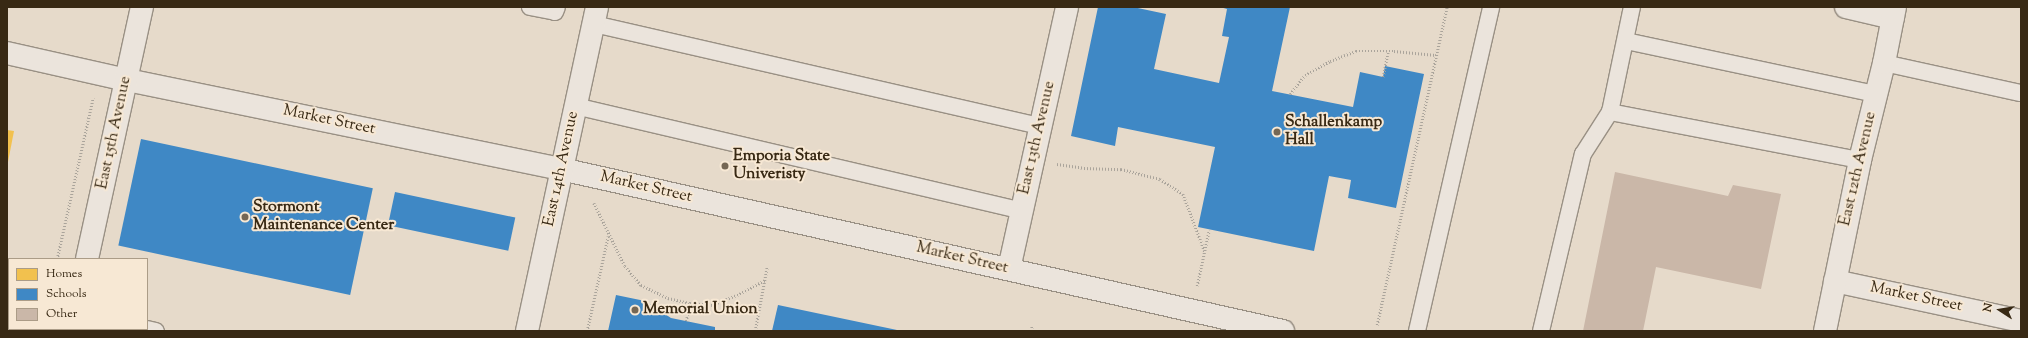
<!DOCTYPE html>
<html>
<head>
<meta charset="utf-8">
<style>
	body { margin:0 }
	#map { position:relative; width:2028px; height:338px; overflow:hidden; background:#e6daca; font-family:"Sorts Mill Goudy",serif }
	div>[style] { position:absolute }
	[style*='--x'] { left:calc(var(--x)*1px); top:calc(var(--y)*1px); width:calc(var(--w)*1px); rotate:calc(var(--a)*1deg) }
	.homes>* { inset:0; background:#f2c14e }
	.schools>* { inset:0; background:#3f88c5; transform-origin:0 0 }
	.building>* { inset:0; background:#cab7a8 }
	.path>* { height:2.5px; margin-top:-1.25px; transform-origin:0; background:repeating-linear-gradient(90deg,#aaa49b 0 1px,transparent 0 3px) }
	.roads { filter:drop-shadow(1px 0 #999084) drop-shadow(-1px 0 #999084) drop-shadow(0 1px #999084) drop-shadow(0 -1px #999084) }
	.lane>* { height:16px; margin:-8px; padding:0 8px; transform-origin:8px; border-radius:8px; background:#ebe4dc }
	.street>* { height:22px; margin:-11px; padding:0 11px; transform-origin:11px; border-radius:11px; background:#ebe4dc }
	.secondary>* { height:22px; margin:-11px; padding:0 11px; transform-origin:11px; border-radius:11px; background:#ebe4dc }
	.dots>* { width:11px; height:11px; translate:-50% -50%; box-sizing:border-box; border:2px solid #f7e8d4; border-radius:50% }
	span { translate:-50% -50%; white-space:nowrap; text-align:center; line-height:1.15; -webkit-text-stroke:4px #f7e8d4; paint-order:stroke }
	.street-label { font-size:16px; color:#382914 }
	.poi-label { font-size:16px; color:#382914; font-weight:700 }
	.left { translate:0 -50%; text-align:left }
	.frame { position:absolute; inset:0; border:8px solid #382914; pointer-events:none }
	.legend { position:absolute; left:8px; top:258px; width:140px; height:72px; box-sizing:border-box; background:#f7e8d4; border:1px solid #ab9c87; margin:0; padding:5px 7px; list-style:none; font-size:12px; color:#382914 }
	.legend li { display:flex; align-items:center; gap:8px; height:20px }
	.legend b { width:20px; border:1px solid #ab9c87 }
	.north { position:absolute; left:1980px; top:290px; width:40px; height:40px; -webkit-text-stroke:3px #f7e8d4; paint-order:stroke; rotate:282deg; font-size:11px; font-weight:700; line-height:16px; text-align:center; color:#382914 }
	.north::after { content:''; display:block; margin:auto; width:14px; height:18px; background:#382914; clip-path:polygon(50% 0,100% 100%,50% 72%,0 100%) }
</style>
</head>
<body>
<div id="map">
	<div class="homes">
		<i style="clip-path:polygon(7px 130px,14px 131px,8px 162px,7px 162px)"></i>
	</div>
	<div class="schools">
		<i style="clip-path:polygon(1098px 7px,1133px 7px,1166px 14px,1154px 69px,1219px 83px,1229px 37px,1222px 36px,1227px 9px,1220px 7px,1290px 7px,1272px 91px,1353px 107px,1360px 72px,1383px 77px,1385px 66px,1424px 74px,1396px 208px,1348px 198px,1351px 180px,1329px 176px,1314px 251px,1198px 227px,1215px 147px,1118px 127px,1115px 146px,1071px 136px)"></i>
		<i style="left:141px;top:139px;width:237px;height:109px;rotate:12deg"></i>
		<i style="left:395px;top:192px;width:123px;height:34px;rotate:12deg"></i>
		<i style="clip-path:polygon(616px 295px,645px 301px,671px 318px,715px 327px,715px 331px,608px 331px)"></i>
		<i style="clip-path:polygon(778px 305px,897px 330px,897px 331px,772px 331px)"></i>
	</div>
	<div class="building">
		<i style="clip-path:polygon(1615px 172px,1728px 196px,1733px 185px,1781px 194px,1761px 289px,1656px 267px,1643px 331px,1583px 331px)"></i>
	</div>
	<div class="path">
		<i style="--x:1383;--y:77;--w:26;--a:-79"></i>
		<i style="--x:1290;--y:94;--w:24;--a:-52"></i>
		<i style="--x:1305;--y:75;--w:29;--a:-29"></i>
		<i style="--x:1330;--y:61;--w:28;--a:-21"></i>
		<i style="--x:1356;--y:51;--w:38;--a:0"></i>
		<i style="--x:1394;--y:51;--w:42;--a:5.4"></i>
		<i style="--x:1057;--y:164;--w:27;--a:8"></i>
		<i style="--x:1084;--y:168;--w:37;--a:2"></i>
		<i style="--x:1121;--y:169;--w:40;--a:14.4"></i>
		<i style="--x:1160;--y:179;--w:27;--a:33"></i>
		<i style="--x:1183;--y:194;--w:62;--a:69.2"></i>
		<i style="--x:594;--y:203;--w:70;--a:63.8"></i>
		<i style="--x:625;--y:266;--w:25;--a:50"></i>
		<i style="--x:641;--y:285;--w:30;--a:26"></i>
		<i style="--x:668;--y:298;--w:23;--a:13"></i>
		<i style="--x:690;--y:303;--w:22;--a:5"></i>
		<i style="--x:712;--y:305;--w:27;--a:-22"></i>
		<i style="--x:737;--y:295;--w:32;--a:-28"></i>
		<i style="--x:57;--y:259;--w:165;--a:-77.4"></i>
		<i style="--x:1197;--y:286;--w:57;--a:-77.9"></i>
		<i style="--x:686;--y:321;--w:18;--a:-77"></i>
		<i style="--x:1377;--y:325;--w:326;--a:-77.6"></i>
		<i style="--x:7;--y:329;--w:3;--a:-45"></i>
		<i style="--x:587;--y:331;--w:97;--a:-77.5"></i>
		<i style="--x:755;--y:331;--w:65;--a:-79.4"></i>
		<i style="--x:1031;--y:331;--w:5;--a:-79"></i>
	</div>
	<div class="roads">
		<div class="lane">
			<i style="--x:530;--y:7;--w:25;--a:11"></i>
			<i style="--x:555;--y:12;--w:5;--a:-68"></i>
			<i style="--x:594;--y:24;--w:458;--a:12.9"></i>
			<i style="--x:1626;--y:41;--w:256;--a:12"></i>
			<i style="--x:1884;--y:63;--w:140;--a:12.4"></i>
			<i style="--x:575;--y:106;--w:459;--a:13.2"></i>
			<i style="--x:1610;--y:112;--w:107;--a:-78.2"></i>
			<i style="--x:147;--y:329;--w:9;--a:13"></i>
			<i style="--x:1417;--y:331;--w:332;--a:-77.1"></i>
			<i style="--x:1541;--y:331;--w:182;--a:-76.7"></i>
			<i style="--x:1583;--y:154;--w:50;--a:-57.3"></i>
			<i style="--x:1610;--y:112;--w:255;--a:10.9"></i>
		</div>
		<div class="street">
			<i style="--x:1846;--y:7;--w:48;--a:13.2"></i>
			<i style="--x:7;--y:53;--w:123;--a:12.7"></i>
			<i style="--x:127;--y:80;--w:443;--a:11.6"></i>
			<i style="--x:561;--y:169;--w:740;--a:12.65"></i>
			<i style="--x:87;--y:259;--w:258;--a:-77.7"></i>
			<i style="--x:1009;--y:269;--w:268;--a:-77.5"></i>
			<i style="--x:1835;--y:281;--w:190;--a:12.1"></i>
			<i style="--x:56;--y:331;--w:3;--a:-45"></i>
			<i style="--x:527;--y:331;--w:331;--a:-77.8"></i>
		</div>
		<div class="secondary">
			<i style="--x:1825;--y:331;--w:175;--a:-78.4"></i>
			<i style="--x:1860;--y:160;--w:100;--a:-76.1"></i>
			<i style="--x:1884;--y:63;--w:57;--a:-78.9"></i>
		</div>
	</div>
	<div class="dots">
		<i style="left:1277px;top:132px;background:#756754"></i>
		<i style="left:725px;top:166px;background:#756754"></i>
		<i style="left:245px;top:217px;background:#756754"></i>
		<i style="left:635px;top:310px;background:#756754"></i>
	</div>
	<div class="street-label">
		<span style="left:329px;top:121px;rotate:12deg">Market Street</span>
		<span style="left:115px;top:133px;rotate:-78deg">East 15th Avenue</span>
		<span style="left:1038px;top:138px;rotate:-77deg">East 13th Avenue</span>
		<span style="left:562px;top:169px;rotate:-78deg">East 14th Avenue</span>
		<span style="left:1859px;top:169px;rotate:-77deg">East 12th Avenue</span>
		<span style="left:646px;top:188px;rotate:13deg">Market Street</span>
		<span style="left:962px;top:259px;rotate:13deg">Market Street</span>
		<span style="left:1916px;top:298px;rotate:12deg">Market Street</span>
	</div>
	<div class="poi-label">
		<span class="left" style="left:1285px;top:132px">Schallenkamp<br>Hall</span>
		<span class="left" style="left:733px;top:166px">Emporia State<br>Univeristy</span>
		<span class="left" style="left:253px;top:217px">Stormont<br>Maintenance Center</span>
		<span class="left" style="left:643px;top:310px">Memorial Union</span>
	</div>
	<div class="frame"></div>
	<ul class="legend">
	<li><b style="height:11px;background:#f2c14e"></b>Homes</li>
	<li><b style="height:11px;background:#3f88c5"></b>Schools</li>
	<li><b style="height:11px;background:#cab7a8"></b>Other</li>
	</ul>
	<div class="north">N</div>
</div>
</body>
</html>
